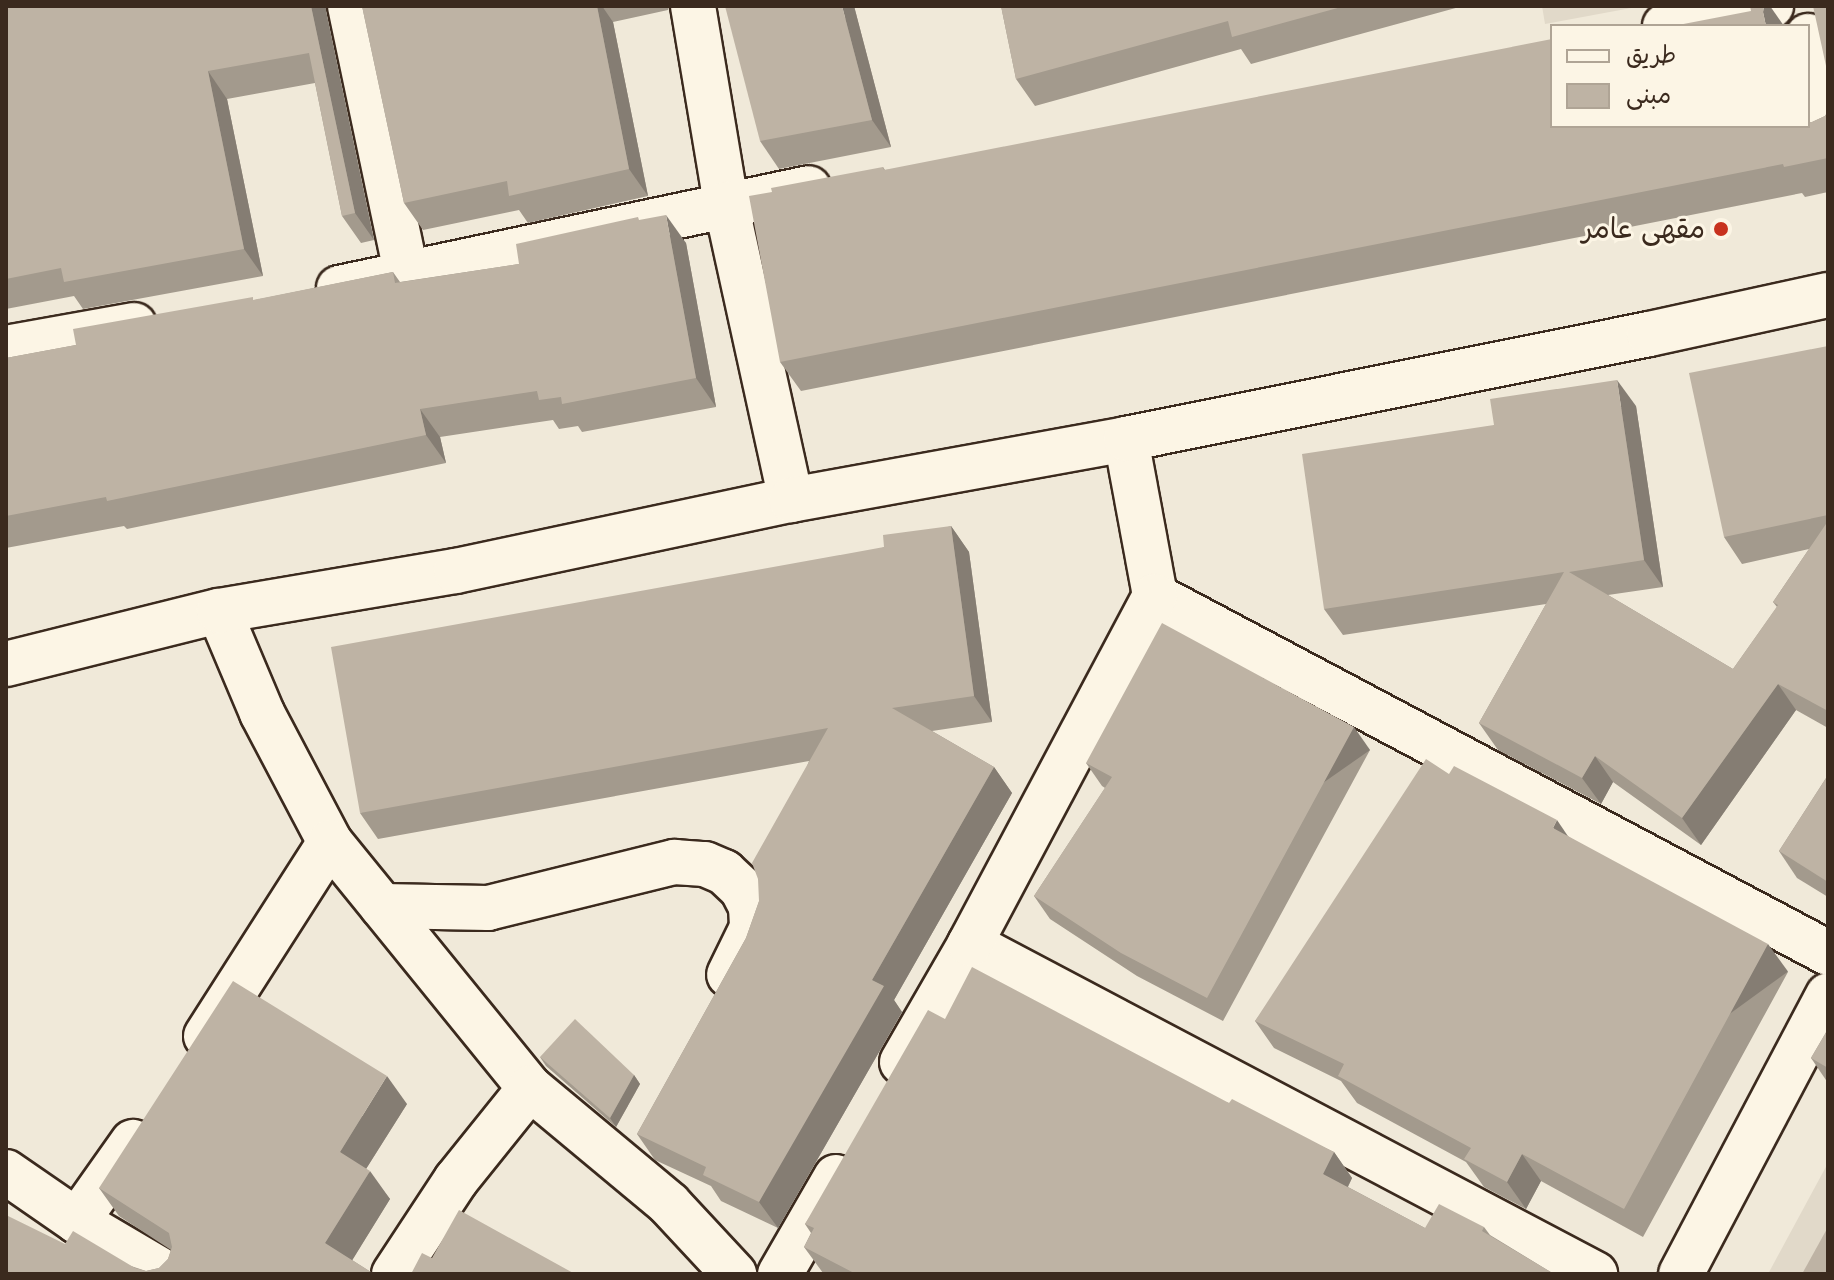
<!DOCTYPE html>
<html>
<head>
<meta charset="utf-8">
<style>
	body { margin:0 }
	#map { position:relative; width:1834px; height:1280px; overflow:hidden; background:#f0e9d9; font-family:Caveat,"Playpen Sans Arabic",sans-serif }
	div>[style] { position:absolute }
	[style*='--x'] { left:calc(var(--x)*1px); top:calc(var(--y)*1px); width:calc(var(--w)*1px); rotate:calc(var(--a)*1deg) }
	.built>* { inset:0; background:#e1d9c9 }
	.roads { filter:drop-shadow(2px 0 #3b2a1e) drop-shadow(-2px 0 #3b2a1e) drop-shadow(0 2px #3b2a1e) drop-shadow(0 -2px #3b2a1e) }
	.minor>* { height:44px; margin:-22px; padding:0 22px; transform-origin:22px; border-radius:22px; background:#fcf5e5 }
	.major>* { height:44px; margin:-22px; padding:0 22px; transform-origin:22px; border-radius:22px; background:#fcf5e5 }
	.wall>* { inset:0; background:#a39a8d }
	.shaded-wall>* { inset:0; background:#857d73; transform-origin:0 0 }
	.building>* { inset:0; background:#beb3a4 }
	.dots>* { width:22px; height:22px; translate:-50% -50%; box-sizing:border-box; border:4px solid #fcf5e5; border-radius:50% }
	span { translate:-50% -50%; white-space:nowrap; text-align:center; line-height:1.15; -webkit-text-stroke:6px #fcf5e5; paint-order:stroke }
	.poi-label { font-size:28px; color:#3b2a1e }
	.right { translate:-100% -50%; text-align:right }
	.frame { position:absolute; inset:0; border:8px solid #3b2a1e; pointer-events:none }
	.legend { position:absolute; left:1550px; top:24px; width:260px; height:104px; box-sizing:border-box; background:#fcf5e5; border:2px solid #afa495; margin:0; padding:10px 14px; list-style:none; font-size:24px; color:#3b2a1e }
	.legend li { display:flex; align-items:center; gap:16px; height:40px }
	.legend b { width:40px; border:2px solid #afa495 }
</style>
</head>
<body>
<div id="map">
	<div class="built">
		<i style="clip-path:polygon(1542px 6px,1642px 6px,1545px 24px)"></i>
		<i style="clip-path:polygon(1828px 1163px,1828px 1274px,1768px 1274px)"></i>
	</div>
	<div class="roads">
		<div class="minor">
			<i style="--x:350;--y:6;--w:276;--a:78.1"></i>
			<i style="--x:693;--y:6;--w:201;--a:80.5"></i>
			<i style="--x:726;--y:204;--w:303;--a:77.6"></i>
			<i style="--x:1665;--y:26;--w:108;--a:-10.7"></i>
			<i style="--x:1808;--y:36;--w:93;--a:77.6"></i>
			<i style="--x:339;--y:288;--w:480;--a:-12"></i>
			<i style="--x:6;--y:348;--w:130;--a:-10.2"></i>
			<i style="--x:1126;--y:439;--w:160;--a:79.5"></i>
			<i style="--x:1155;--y:596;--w:762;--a:27.94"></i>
			<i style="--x:219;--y:611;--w:111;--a:67.1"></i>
			<i style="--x:262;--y:713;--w:146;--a:62.2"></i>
			<i style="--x:330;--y:842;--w:317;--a:50.9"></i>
			<i style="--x:530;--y:1088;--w:181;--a:39.8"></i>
			<i style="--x:669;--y:1204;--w:96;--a:47.1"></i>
			<i style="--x:382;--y:906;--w:106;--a:1.1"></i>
			<i style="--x:488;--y:908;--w:192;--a:-13.9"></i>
			<i style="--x:674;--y:862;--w:31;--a:4"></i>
			<i style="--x:705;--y:864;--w:21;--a:23"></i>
			<i style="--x:724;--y:872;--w:25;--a:43"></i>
			<i style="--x:742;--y:889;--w:20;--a:63"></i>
			<i style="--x:751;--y:907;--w:21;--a:87"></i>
			<i style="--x:752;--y:928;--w:52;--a:116.1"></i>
			<i style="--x:970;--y:944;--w:707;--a:27.83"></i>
			<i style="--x:206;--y:1036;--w:230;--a:-57.4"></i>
			<i style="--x:902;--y:1062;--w:136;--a:-60"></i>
			<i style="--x:970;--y:944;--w:394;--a:-62"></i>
			<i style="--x:6;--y:1172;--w:86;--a:34.6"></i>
			<i style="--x:77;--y:1221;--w:97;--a:-54.7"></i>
			<i style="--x:77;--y:1221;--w:104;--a:30.5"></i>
			<i style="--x:394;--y:1274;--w:113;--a:-56.6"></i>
			<i style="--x:456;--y:1180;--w:118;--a:-51.2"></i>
			<i style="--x:780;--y:1274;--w:112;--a:-60"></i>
			<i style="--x:1681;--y:1274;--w:315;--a:-62.2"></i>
		</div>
		<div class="major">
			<i style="--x:6;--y:664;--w:219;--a:-14"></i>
			<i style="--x:219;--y:611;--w:240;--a:-9.6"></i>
			<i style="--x:456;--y:571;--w:342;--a:-12"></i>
			<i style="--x:791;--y:500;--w:341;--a:-10.3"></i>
			<i style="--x:1126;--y:439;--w:533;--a:-11.35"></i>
			<i style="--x:1649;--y:334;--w:183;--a:-12.3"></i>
		</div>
	</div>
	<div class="wall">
		<i style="clip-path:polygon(6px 6px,326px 6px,326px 11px,374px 240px,361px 243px,342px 216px,315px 83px,227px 99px,263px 276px,83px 309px,74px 296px,6px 309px)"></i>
		<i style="clip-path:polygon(362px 6px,669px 6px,668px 10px,613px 22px,648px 196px,528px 223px,519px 210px,423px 230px,404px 203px)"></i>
		<i style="clip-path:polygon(854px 6px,891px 147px,779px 169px,760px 141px)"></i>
		<i style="clip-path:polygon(1001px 6px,1463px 6px,1251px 64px,1241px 49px,1035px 106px,1016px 79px)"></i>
		<i style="clip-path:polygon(1828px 111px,1828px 192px,1805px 197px,1802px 193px,801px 391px,780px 362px,883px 167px,885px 170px,1552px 126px,1812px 122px,1825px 116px)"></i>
		<i style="clip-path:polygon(640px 220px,686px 243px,716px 407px,582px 432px,578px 426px,559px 429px,553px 420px,440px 437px,446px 463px,127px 529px,124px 526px,6px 548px,6px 358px,76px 345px,255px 300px,393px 272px,400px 282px,519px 264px)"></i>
		<i style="clip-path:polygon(1828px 346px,1828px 728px,1796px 710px,1701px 845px,1613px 782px,1601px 804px,1498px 750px,1479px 723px,1546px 604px,1343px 635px,1324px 609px,1494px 425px,1636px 406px,1663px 587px,1608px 595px,1733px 669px,1777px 607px,1773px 602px,1809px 549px,1742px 564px,1724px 537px)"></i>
		<i style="clip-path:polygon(951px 526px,969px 552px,992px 722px,932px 731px,994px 767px,1012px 793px,894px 1000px,902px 1012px,778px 1228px,721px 1201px,711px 1186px,655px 1160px,637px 1134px,746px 938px,809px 761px,378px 839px,360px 813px,884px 547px)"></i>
		<i style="clip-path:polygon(1370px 750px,1223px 1021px,1137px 976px,1050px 919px,1034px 896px,1105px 788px,1102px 786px,1086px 763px)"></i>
		<i style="clip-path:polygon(1449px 774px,1569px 837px,1788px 972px,1643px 1237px,1541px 1181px,1526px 1209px,1484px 1187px,1466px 1162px,1357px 1103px,1341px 1081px,1274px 1048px,1255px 1021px)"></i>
		<i style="clip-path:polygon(1828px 775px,1828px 897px,1797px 878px,1779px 851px)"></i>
		<i style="clip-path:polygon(945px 1019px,1229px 1103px,1334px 1152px,1352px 1178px,1348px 1187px,1425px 1228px,1484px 1227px,1490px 1235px,1554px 1274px,825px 1274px,823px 1273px,804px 1247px,811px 1233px,805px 1224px)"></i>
		<i style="clip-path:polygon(1828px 1029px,1828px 1083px,1811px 1058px)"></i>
		<i style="clip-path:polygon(540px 1057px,634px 1075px,640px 1084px,616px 1127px,546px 1066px)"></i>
		<i style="clip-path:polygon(407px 1104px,366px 1169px,390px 1199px,352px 1260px,374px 1274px,6px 1274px,65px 1244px,146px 1271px,159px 1268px,168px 1259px,171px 1250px,119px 1216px,99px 1188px)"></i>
	</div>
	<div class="shaded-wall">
		<i style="clip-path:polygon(311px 6px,326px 6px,326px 11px,374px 240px,355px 213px)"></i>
		<i style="clip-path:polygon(597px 6px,602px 6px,613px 22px,648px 196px,629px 169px)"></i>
		<i style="clip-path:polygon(842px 6px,854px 6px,891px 147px,872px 120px)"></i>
		<i style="clip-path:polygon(1764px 6px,1770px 6px,1784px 26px,1766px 26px,1763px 12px)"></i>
		<i style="clip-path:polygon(208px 71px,227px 99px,263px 276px,244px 249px)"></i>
		<i style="clip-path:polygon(666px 215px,686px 243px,716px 407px,696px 378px)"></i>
		<i style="clip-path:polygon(1617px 380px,1636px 406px,1663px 587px,1644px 560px)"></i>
		<i style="clip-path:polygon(420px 409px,440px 437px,446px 463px,426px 435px)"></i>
		<i style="clip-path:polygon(951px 526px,969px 552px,992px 722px,974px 696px)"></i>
		<i style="clip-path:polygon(1778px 684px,1796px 710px,1701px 845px,1682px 818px)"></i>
		<i style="left:1354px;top:727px;width:28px;height:308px;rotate:55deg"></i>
		<i style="clip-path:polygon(1595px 756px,1613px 782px,1601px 804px,1582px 778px)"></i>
		<i style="clip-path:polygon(994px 767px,1012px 793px,894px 1000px,902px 1012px,778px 1228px,759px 1202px,872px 980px)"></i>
		<i style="clip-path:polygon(1557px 820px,1576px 848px,1553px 828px)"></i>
		<i style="left:1768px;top:944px;width:34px;height:302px;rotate:54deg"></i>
		<i style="clip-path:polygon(634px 1075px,640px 1084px,616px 1127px,610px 1118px)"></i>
		<i style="clip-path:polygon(387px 1076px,407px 1104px,359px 1180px,340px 1152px)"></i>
		<i style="clip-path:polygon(1334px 1152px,1352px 1178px,1341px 1200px,1323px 1174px)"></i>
		<i style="clip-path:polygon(1522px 1154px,1541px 1181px,1526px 1209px,1507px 1182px)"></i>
		<i style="clip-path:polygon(370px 1171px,390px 1199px,345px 1272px,325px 1243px)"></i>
	</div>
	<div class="building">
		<i style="clip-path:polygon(6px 6px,311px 6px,355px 213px,342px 216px,309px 53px,208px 71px,244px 249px,64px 282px,61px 268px,6px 279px)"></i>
		<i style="clip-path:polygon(362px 6px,597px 6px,629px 169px,509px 196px,507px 181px,404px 203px)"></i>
		<i style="clip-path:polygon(725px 6px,842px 6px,872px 120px,760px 141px)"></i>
		<i style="clip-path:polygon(1001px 6px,1345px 6px,1232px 37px,1228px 21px,1016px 79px)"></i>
		<i style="clip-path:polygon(1750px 6px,1764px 6px,1763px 12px,1766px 26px,1673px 26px,1751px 11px)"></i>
		<i style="clip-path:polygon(1813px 6px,1828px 6px,1828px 75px)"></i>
		<i style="clip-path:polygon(1552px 39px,1552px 126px,1808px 126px,1808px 122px,1812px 122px,1825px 116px,1828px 111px,1828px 158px,1784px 167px,1783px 164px,780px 362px,749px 196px,772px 192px,771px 188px,883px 167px,884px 170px)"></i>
		<i style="clip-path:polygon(666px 215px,696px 378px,562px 404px,561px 397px,539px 400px,537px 391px,420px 409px,426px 435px,107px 501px,106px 497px,6px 516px,6px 358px,76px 345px,73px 329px,253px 297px,253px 300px,393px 272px,395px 283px,519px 264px,516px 244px,638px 217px,639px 220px)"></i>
		<i style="clip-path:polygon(1828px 346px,1828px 515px,1724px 537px,1689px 373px)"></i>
		<i style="clip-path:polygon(1617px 380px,1644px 560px,1569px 572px,1733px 669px,1778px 605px,1773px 602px,1828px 521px,1828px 711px,1778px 684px,1682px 818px,1595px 756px,1582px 778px,1479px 723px,1564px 572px,1324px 609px,1302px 454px,1494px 425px,1490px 399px)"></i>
		<i style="clip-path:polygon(951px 526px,974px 696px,892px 708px,994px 767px,872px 980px,884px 986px,759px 1202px,703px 1175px,706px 1167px,637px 1134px,746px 938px,759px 901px,758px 879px,752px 863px,828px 728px,360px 813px,331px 647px,884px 547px,883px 535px)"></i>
		<i style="clip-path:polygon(1162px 623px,1354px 727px,1207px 998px,1121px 953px,1034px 896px,1112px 777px,1086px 763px)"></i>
		<i style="clip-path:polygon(1426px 759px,1449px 774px,1454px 766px,1557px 820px,1553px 828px,1768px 944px,1624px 1209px,1522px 1154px,1507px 1182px,1464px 1159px,1471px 1148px,1338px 1076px,1344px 1064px,1255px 1021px)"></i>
		<i style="clip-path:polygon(1828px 775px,1828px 882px,1779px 851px)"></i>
		<i style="clip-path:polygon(972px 967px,1229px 1103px,1232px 1099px,1334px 1152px,1323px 1174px,1425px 1228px,1439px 1204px,1484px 1227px,1482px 1231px,1554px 1274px,856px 1274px,804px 1247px,814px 1228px,805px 1224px,928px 1010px,945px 1019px)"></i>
		<i style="clip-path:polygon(233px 981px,387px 1076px,340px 1152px,370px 1171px,325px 1243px,374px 1274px,6px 1274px,6px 1215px,65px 1244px,73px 1231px,135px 1268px,146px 1271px,159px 1268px,168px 1259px,172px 1247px,169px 1233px,99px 1188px)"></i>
		<i style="clip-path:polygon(575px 1019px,634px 1075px,610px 1118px,540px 1057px)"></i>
		<i style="clip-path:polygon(1828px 1029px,1828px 1068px,1811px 1058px)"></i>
		<i style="clip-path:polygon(459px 1210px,575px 1274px,411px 1274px,422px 1253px,432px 1258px)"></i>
		<i style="clip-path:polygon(1828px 1227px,1828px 1274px,1802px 1274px)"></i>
	</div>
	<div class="dots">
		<i style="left:1721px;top:229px;background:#c8321e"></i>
	</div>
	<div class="poi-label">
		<span class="right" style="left:1705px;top:229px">مقهى عامر</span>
	</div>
	<div class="frame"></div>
	<ul class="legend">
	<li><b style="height:10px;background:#fcf5e5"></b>طريق</li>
	<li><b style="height:22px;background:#beb3a4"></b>مبنى</li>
	</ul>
</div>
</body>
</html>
